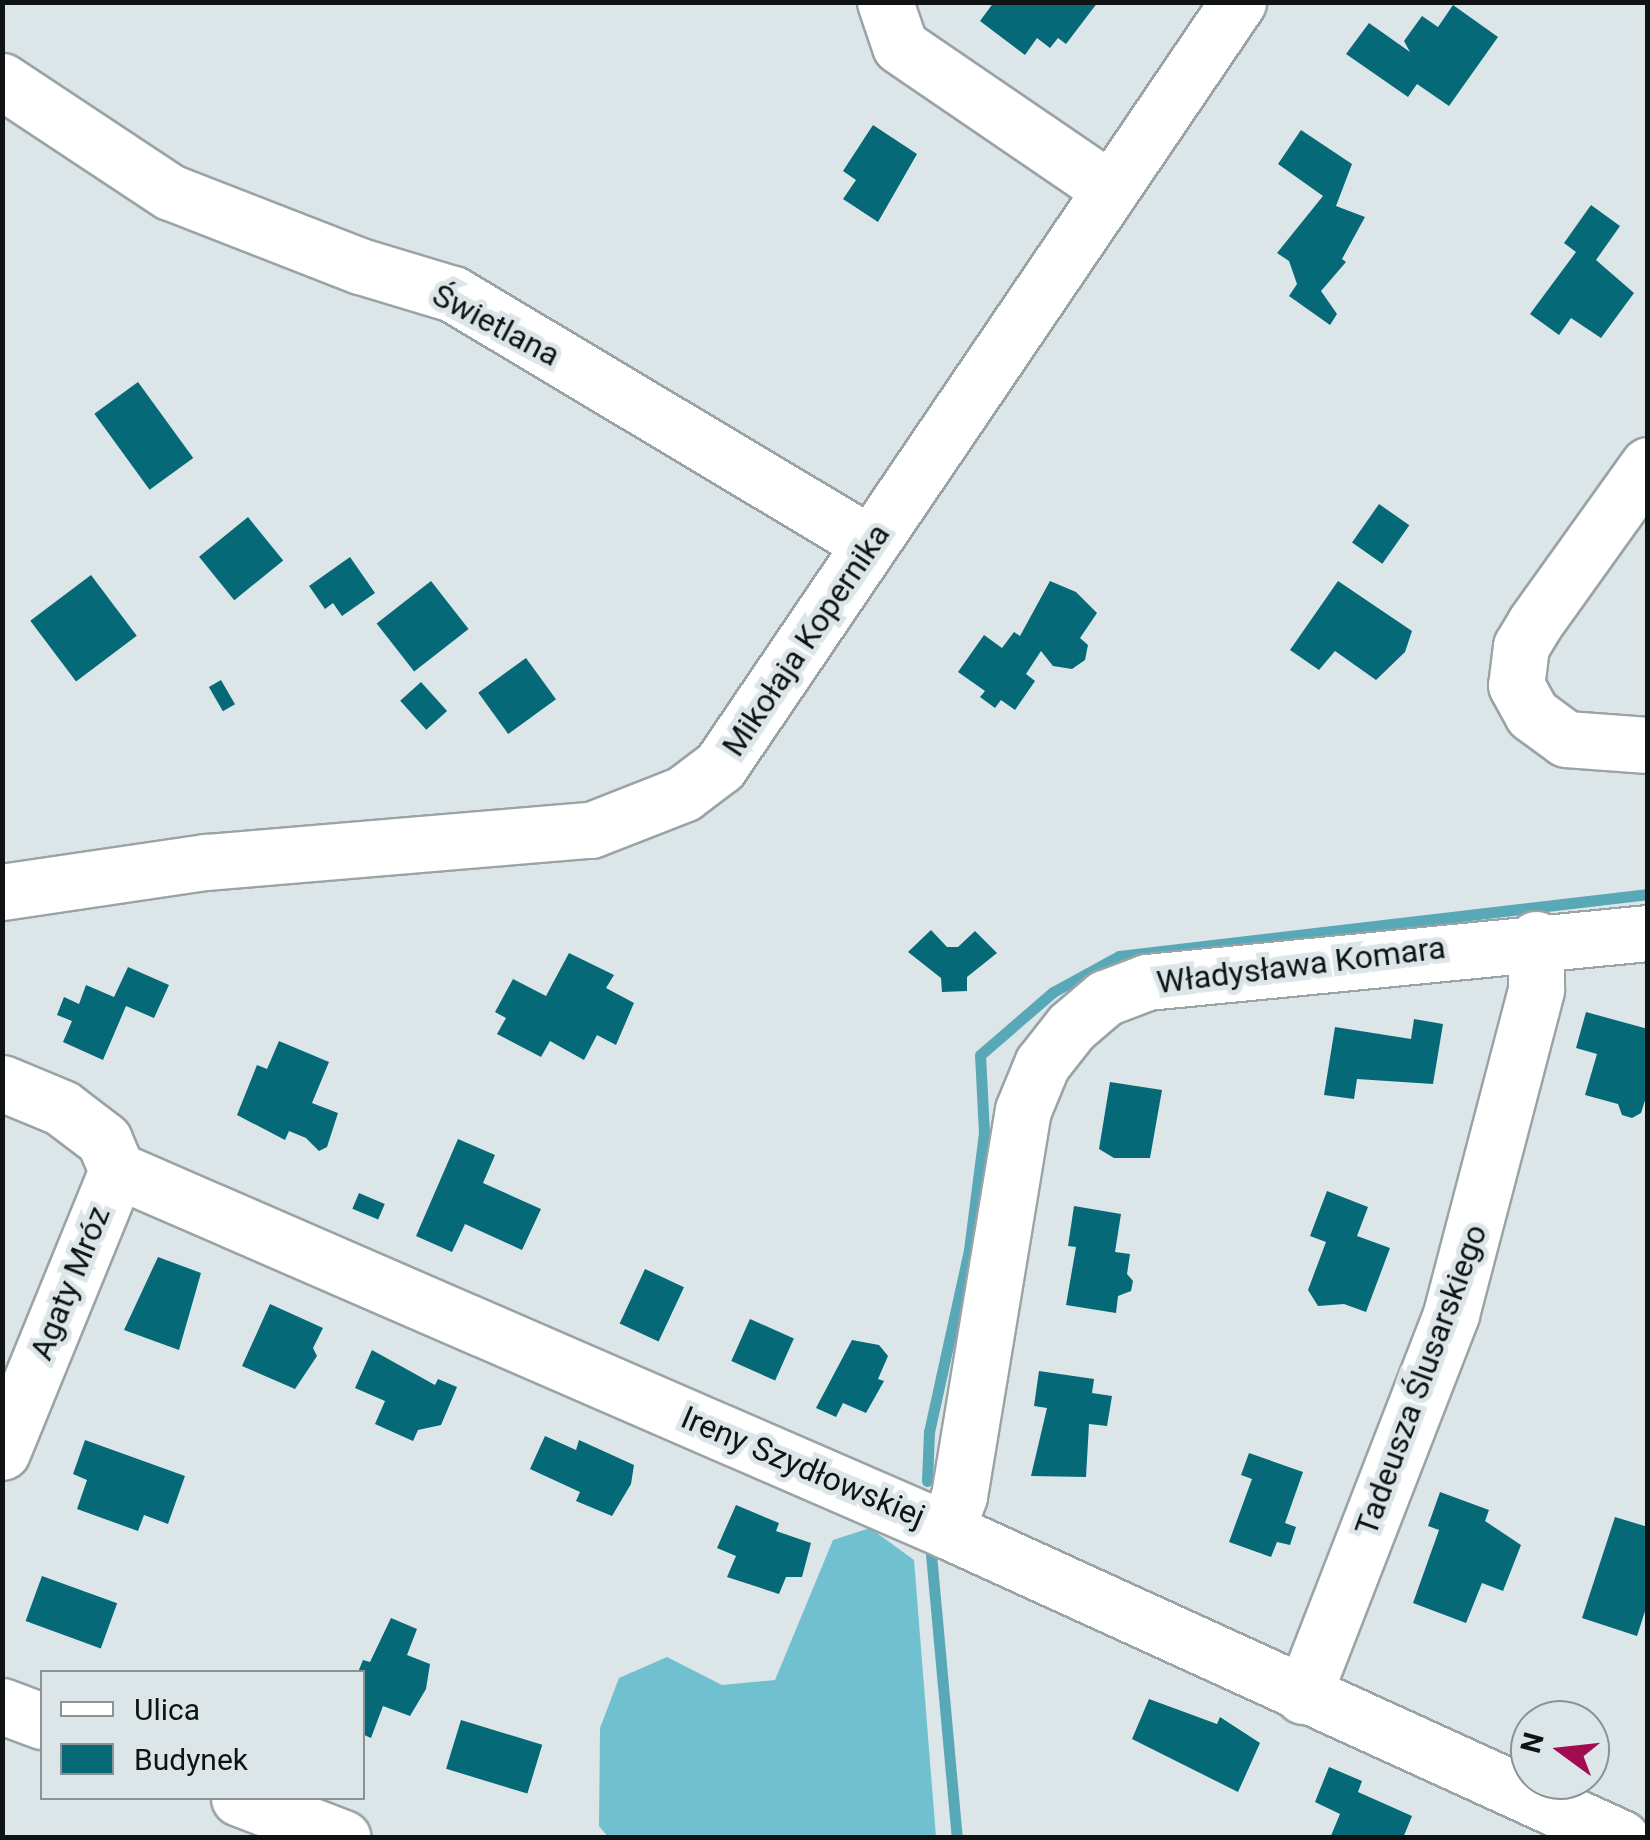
<!DOCTYPE html>
<html>
<head>
<meta charset="utf-8">
<style>
	body { margin:0 }
	#map { position:relative; width:1650px; height:1840px; overflow:hidden; background:#dce6e8; font-family:Roboto,sans-serif }
	div>[style] { position:absolute }
	[style*='--x'] { left:calc(var(--x)*1px); top:calc(var(--y)*1px); width:calc(var(--w)*1px); rotate:calc(var(--a)*1deg) }
	.forest>* { inset:0; background:#71c0d0 }
	.stream>* { height:11px; margin:-5.5px; padding:0 5.5px; transform-origin:5.5px; border-radius:5.5px; background:#58a8b8 }
	.building>* { inset:0; background:#066978; transform-origin:0 0 }
	.roads { filter:drop-shadow(2px 0 #9aa3a5) drop-shadow(-2px 0 #9aa3a5) drop-shadow(0 2px #9aa3a5) drop-shadow(0 -2px #9aa3a5) }
	.minor>* { height:55px; margin:-27.5px; padding:0 27.5px; transform-origin:27.5px; border-radius:27.5px; background:#fff }
	span { translate:-50% -50%; white-space:nowrap; text-align:center; line-height:1.15; -webkit-text-stroke:10px #dce6e8; paint-order:stroke }
	.street-label { font-size:32px; color:#0f1313 }
	.frame { position:absolute; inset:0; border:5px solid #0f1313; pointer-events:none }
	.legend { position:absolute; left:40px; top:1670px; width:325px; height:130px; box-sizing:border-box; background:#dce6e8; border:2px solid #8a9293; margin:0; padding:12px 18px; list-style:none; font-size:30px; color:#0f1313 }
	.legend li { display:flex; align-items:center; gap:20px; height:50px }
	.legend b { width:50px; border:2px solid #8a9293 }
	.north { position:absolute; left:1510px; top:1700px; width:100px; height:100px; box-sizing:border-box; background:#dce6e8; border:2px solid #8a9293; border-radius:50%; rotate:285deg; font-size:28px; font-weight:700; line-height:40px; text-align:center; color:#0f1313 }
	.north::after { content:''; display:block; margin:auto; width:35px; height:45px; background:#a10c51; clip-path:polygon(50% 0,100% 100%,50% 72%,0 100%) }
</style>
</head>
<body>
<div id="map">
	<div class="forest">
		<i style="clip-path:polygon(870px 1528px,914px 1560px,936px 1837px,608px 1837px,599px 1826px,600px 1728px,619px 1678px,667px 1657px,722px 1685px,775px 1680px,833px 1540px)"></i>
	</div>
	<div class="stream">
		<i style="--x:927;--y:1481;--w:49;--a:-87.7"></i>
		<i style="--x:929;--y:1432;--w:186;--a:-77.6"></i>
		<i style="--x:969;--y:1250;--w:118;--a:-82.7"></i>
		<i style="--x:984;--y:1133;--w:78;--a:-92.9"></i>
		<i style="--x:980;--y:1055;--w:96;--a:-40.8"></i>
		<i style="--x:1053;--y:992;--w:75;--a:-28.6"></i>
		<i style="--x:1119;--y:956;--w:533;--a:-6.68"></i>
		<i style="--x:931;--y:1554;--w:285;--a:84.8"></i>
	</div>
	<div class="building">
		<i style="clip-path:polygon(994px 2px,1098px 2px,1066px 44px,1058px 38px,1050px 48px,1037px 38px,1025px 55px,980px 21px)"></i>
		<i style="clip-path:polygon(1453px 5px,1498px 37px,1449px 106px,1417px 84px,1408px 97px,1346px 54px,1369px 23px,1410px 52px,1404px 41px,1422px 16px,1438px 27px)"></i>
		<i style="clip-path:polygon(873px 125px,917px 154px,878px 222px,843px 199px,856px 180px,843px 171px)"></i>
		<i style="clip-path:polygon(1301px 130px,1352px 164px,1336px 206px,1365px 217px,1342px 259px,1346px 262px,1321px 291px,1337px 314px,1330px 325px,1289px 296px,1297px 284px,1289px 261px,1277px 253px,1323px 196px,1278px 164px)"></i>
		<i style="clip-path:polygon(1591px 205px,1620px 226px,1596px 260px,1634px 293px,1601px 338px,1571px 318px,1559px 335px,1530px 314px,1576px 252px,1564px 243px)"></i>
		<i style="left:138px;top:382px;width:94px;height:54px;rotate:54deg"></i>
		<i style="left:1379px;top:504px;width:37px;height:47px;rotate:35deg"></i>
		<i style="left:248px;top:517px;width:56px;height:63px;rotate:51deg"></i>
		<i style="clip-path:polygon(350px 557px,375px 593px,342px 616px,333px 603px,325px 609px,309px 586px)"></i>
		<i style="left:91px;top:575px;width:76px;height:76px;rotate:53deg"></i>
		<i style="left:431px;top:581px;width:61px;height:69px;rotate:52deg"></i>
		<i style="clip-path:polygon(1050px 581px,1076px 592px,1097px 613px,1080px 638px,1088px 645px,1085px 660px,1072px 669px,1053px 666px,1041px 651px,1026px 674px,1035px 681px,1015px 710px,1001px 700px,995px 708px,980px 697px,985px 691px,958px 672px,984px 635px,1002px 648px,1014px 632px,1020px 636px)"></i>
		<i style="clip-path:polygon(1338px 581px,1412px 631px,1405px 652px,1376px 680px,1335px 651px,1319px 670px,1290px 650px)"></i>
		<i style="left:526px;top:658px;width:51px;height:59px;rotate:54deg"></i>
		<i style="left:221px;top:680px;width:28px;height:14px;rotate:60deg"></i>
		<i style="left:421px;top:682px;width:39px;height:28px;rotate:48deg"></i>
		<i style="clip-path:polygon(931px 930px,947px 947px,958px 947px,975px 931px,997px 953px,967px 977px,967px 991px,942px 992px,941px 978px,908px 952px)"></i>
		<i style="clip-path:polygon(569px 953px,614px 975px,606px 988px,634px 1003px,616px 1045px,597px 1035px,584px 1060px,550px 1041px,541px 1057px,497px 1034px,506px 1018px,495px 1012px,513px 979px,546px 996px)"></i>
		<i style="clip-path:polygon(128px 967px,169px 985px,154px 1018px,126px 1006px,103px 1060px,63px 1042px,72px 1021px,57px 1015px,64px 997px,79px 1004px,86px 985px,114px 997px)"></i>
		<i style="clip-path:polygon(1586px 1012px,1648px 1029px,1648px 1091px,1641px 1113px,1632px 1118px,1622px 1115px,1618px 1104px,1585px 1095px,1597px 1054px,1576px 1048px)"></i>
		<i style="clip-path:polygon(1414px 1019px,1443px 1024px,1433px 1084px,1357px 1079px,1354px 1099px,1324px 1095px,1335px 1027px,1411px 1039px)"></i>
		<i style="clip-path:polygon(279px 1041px,329px 1062px,312px 1103px,338px 1113px,327px 1147px,319px 1151px,306px 1138px,289px 1131px,285px 1140px,237px 1115px,257px 1065px,267px 1069px)"></i>
		<i style="clip-path:polygon(1110px 1082px,1162px 1090px,1150px 1158px,1114px 1158px,1099px 1149px)"></i>
		<i style="clip-path:polygon(458px 1139px,495px 1155px,483px 1183px,541px 1209px,522px 1250px,465px 1224px,452px 1252px,416px 1236px)"></i>
		<i style="clip-path:polygon(1327px 1191px,1368px 1207px,1357px 1236px,1390px 1248px,1366px 1312px,1344px 1304px,1318px 1306px,1308px 1290px,1326px 1242px,1310px 1236px)"></i>
		<i style="left:359px;top:1193px;width:28px;height:17px;rotate:23deg"></i>
		<i style="clip-path:polygon(1074px 1206px,1121px 1214px,1115px 1252px,1130px 1254px,1127px 1274px,1133px 1281px,1131px 1291px,1118px 1296px,1116px 1313px,1066px 1305px,1076px 1247px,1068px 1246px)"></i>
		<i style="clip-path:polygon(158px 1257px,201px 1273px,179px 1350px,124px 1330px)"></i>
		<i style="left:645px;top:1269px;width:43px;height:60px;rotate:25deg"></i>
		<i style="clip-path:polygon(270px 1304px,323px 1328px,313px 1348px,317px 1356px,295px 1389px,242px 1366px)"></i>
		<i style="left:750px;top:1319px;width:48px;height:46px;rotate:24deg"></i>
		<i style="clip-path:polygon(852px 1340px,879px 1345px,888px 1356px,878px 1379px,884px 1381px,866px 1413px,843px 1403px,836px 1417px,816px 1408px)"></i>
		<i style="clip-path:polygon(372px 1350px,435px 1385px,438px 1379px,457px 1387px,441px 1425px,418px 1430px,413px 1441px,375px 1424px,385px 1401px,355px 1388px)"></i>
		<i style="clip-path:polygon(1039px 1371px,1094px 1379px,1092px 1393px,1112px 1396px,1107px 1426px,1089px 1424px,1086px 1477px,1031px 1476px,1047px 1408px,1034px 1406px)"></i>
		<i style="clip-path:polygon(545px 1436px,576px 1450px,579px 1440px,634px 1465px,631px 1484px,612px 1516px,576px 1501px,580px 1492px,530px 1469px)"></i>
		<i style="clip-path:polygon(85px 1440px,185px 1476px,168px 1524px,144px 1515px,138px 1531px,77px 1509px,87px 1480px,73px 1474px)"></i>
		<i style="clip-path:polygon(1249px 1453px,1303px 1472px,1285px 1523px,1296px 1527px,1290px 1545px,1277px 1542px,1271px 1557px,1229px 1542px,1252px 1479px,1241px 1475px)"></i>
		<i style="clip-path:polygon(1440px 1492px,1489px 1510px,1485px 1521px,1521px 1545px,1503px 1591px,1482px 1583px,1466px 1623px,1413px 1603px,1439px 1530px,1428px 1526px)"></i>
		<i style="clip-path:polygon(736px 1505px,779px 1523px,776px 1531px,811px 1543px,802px 1577px,786px 1577px,779px 1594px,727px 1577px,736px 1556px,717px 1548px)"></i>
		<i style="clip-path:polygon(1615px 1517px,1648px 1527px,1648px 1602px,1637px 1636px,1582px 1618px)"></i>
		<i style="left:42px;top:1576px;width:80px;height:48px;rotate:20deg"></i>
		<i style="clip-path:polygon(391px 1618px,417px 1629px,407px 1655px,430px 1664px,426px 1689px,410px 1716px,383px 1706px,371px 1738px,362px 1734px,358px 1672px,363px 1660px,370px 1662px)"></i>
		<i style="clip-path:polygon(1149px 1699px,1217px 1724px,1220px 1717px,1260px 1743px,1238px 1792px,1132px 1739px)"></i>
		<i style="left:461px;top:1720px;width:85px;height:51px;rotate:17deg"></i>
		<i style="clip-path:polygon(1329px 1767px,1362px 1781px,1358px 1792px,1412px 1816px,1403px 1838px,1330px 1838px,1340px 1814px,1315px 1802px)"></i>
	</div>
	<div class="roads">
		<div class="minor">
			<i style="--x:885;--y:2;--w:46;--a:71.2"></i>
			<i style="--x:900;--y:46;--w:255;--a:34.3"></i>
			<i style="--x:2;--y:81;--w:201;--a:33.5"></i>
			<i style="--x:170;--y:192;--w:204;--a:21.3"></i>
			<i style="--x:360;--y:266;--w:97;--a:16.8"></i>
			<i style="--x:453;--y:294;--w:486;--a:30.9"></i>
			<i style="--x:1648;--y:465;--w:194;--a:125.6"></i>
			<i style="--x:1535;--y:623;--w:27;--a:121"></i>
			<i style="--x:1521;--y:646;--w:39;--a:97"></i>
			<i style="--x:1516;--y:685;--w:33;--a:61"></i>
			<i style="--x:1532;--y:714;--w:42;--a:36.3"></i>
			<i style="--x:1566;--y:739;--w:82;--a:4.2"></i>
			<i style="--x:2;--y:892;--w:206;--a:-8.4"></i>
			<i style="--x:206;--y:862;--w:386;--a:-4.8"></i>
			<i style="--x:591;--y:830;--w:99;--a:-21.4"></i>
			<i style="--x:683;--y:794;--w:46;--a:-37.1"></i>
			<i style="--x:720;--y:766;--w:923;--a:-55.86"></i>
			<i style="--x:2;--y:1083;--w:65;--a:22.6"></i>
			<i style="--x:62;--y:1108;--w:53;--a:37.3"></i>
			<i style="--x:104;--y:1140;--w:33;--a:67"></i>
			<i style="--x:117;--y:1170;--w:904;--a:23.47"></i>
			<i style="--x:946;--y:1530;--w:742;--a:24.53"></i>
			<i style="--x:2;--y:1452;--w:305;--a:-67.8"></i>
			<i style="--x:946;--y:1530;--w:36;--a:-69"></i>
			<i style="--x:959;--y:1496;--w:391;--a:-80.6"></i>
			<i style="--x:1023;--y:1110;--w:50;--a:-67.6"></i>
			<i style="--x:1042;--y:1064;--w:47;--a:-51.9"></i>
			<i style="--x:1071;--y:1027;--w:45;--a:-40.5"></i>
			<i style="--x:1105;--y:998;--w:45;--a:-20.9"></i>
			<i style="--x:1147;--y:982;--w:503;--a:-5.59"></i>
			<i style="--x:1303;--y:1696;--w:410;--a:-68.8"></i>
			<i style="--x:1451;--y:1314;--w:336;--a:-75.3"></i>
			<i style="--x:1536;--y:989;--w:50;--a:-90"></i>
			<i style="--x:2;--y:1706;--w:43;--a:20.6"></i>
			<i style="--x:239;--y:1798;--w:111;--a:21"></i>
		</div>
	</div>
	<div class="street-label">
		<span style="left:496px;top:325px;rotate:28deg">Świetlana</span>
		<span style="left:806px;top:640px;rotate:-56deg">Mikołaja Kopernika</span>
		<span style="left:1301px;top:965px;rotate:-7deg">Władysława Komara</span>
		<span style="left:70px;top:1283px;rotate:-68deg">Agaty Mróz</span>
		<span style="left:1421px;top:1380px;rotate:-70deg">Tadeusza Ślusarskiego</span>
		<span style="left:803px;top:1467px;rotate:23deg">Ireny Szydłowskiej</span>
	</div>
	<div class="frame"></div>
	<ul class="legend">
	<li><b style="height:12px;background:#fff"></b>Ulica</li>
	<li><b style="height:28px;background:#066978"></b>Budynek</li>
	</ul>
	<div class="north">N</div>
</div>
</body>
</html>
